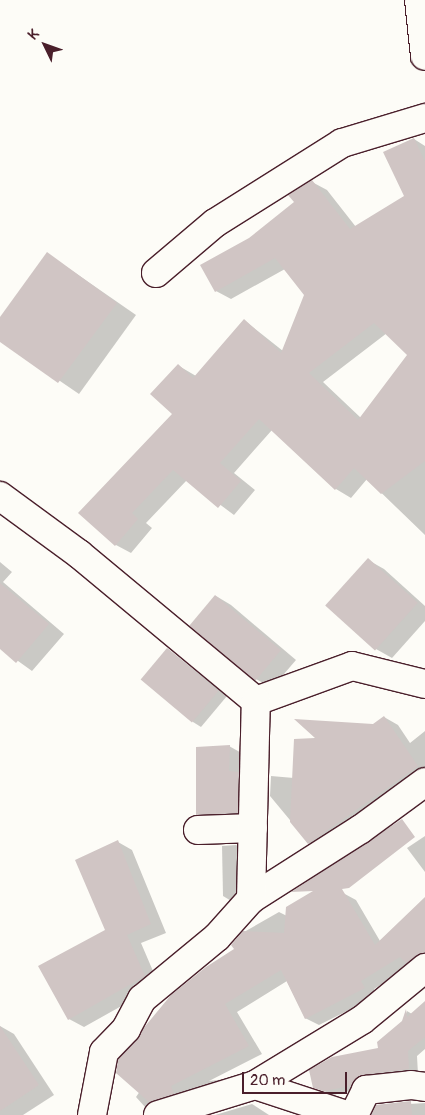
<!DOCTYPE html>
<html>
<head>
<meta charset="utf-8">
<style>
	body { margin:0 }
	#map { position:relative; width:425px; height:1115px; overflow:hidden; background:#fdfcf7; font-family:Pangolin,sans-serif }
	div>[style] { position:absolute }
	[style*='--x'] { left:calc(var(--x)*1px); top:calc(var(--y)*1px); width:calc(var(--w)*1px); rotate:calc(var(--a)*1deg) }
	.shadow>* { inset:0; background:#0003 }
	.building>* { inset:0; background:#d0c5c4; transform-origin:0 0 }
	.roads { filter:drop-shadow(1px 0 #4a1f2b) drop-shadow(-1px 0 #4a1f2b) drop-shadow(0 1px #4a1f2b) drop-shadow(0 -1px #4a1f2b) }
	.street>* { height:28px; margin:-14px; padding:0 14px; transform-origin:14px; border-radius:14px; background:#fdfcf7 }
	span { translate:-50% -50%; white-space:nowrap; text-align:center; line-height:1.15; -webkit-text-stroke:4px #fdfcf7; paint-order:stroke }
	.north { position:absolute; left:20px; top:20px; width:50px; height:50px; -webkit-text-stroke:4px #fdfcf7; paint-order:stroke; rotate:312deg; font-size:14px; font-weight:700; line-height:20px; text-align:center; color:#4a1f2b }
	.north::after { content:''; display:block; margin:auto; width:18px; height:22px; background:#4a1f2b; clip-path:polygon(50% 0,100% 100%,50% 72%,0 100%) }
	.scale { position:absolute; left:242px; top:1072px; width:105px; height:22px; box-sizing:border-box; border:2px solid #4a1f2b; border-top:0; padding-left:6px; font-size:15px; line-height:18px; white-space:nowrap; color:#4a1f2b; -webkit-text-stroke:4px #fdfcf7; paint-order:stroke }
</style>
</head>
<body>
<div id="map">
	<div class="shadow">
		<i style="clip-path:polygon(evenodd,414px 139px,425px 146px,425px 535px,367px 479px,351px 498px,336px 489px,272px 430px,234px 473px,255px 490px,234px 515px,187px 480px,146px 523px,152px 528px,131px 553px,116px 545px,79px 513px,174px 414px,179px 366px,196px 376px,244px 320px,283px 351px,306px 295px,285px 269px,231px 299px,216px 291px,249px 239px,296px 202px,312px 182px,327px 190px,356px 227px,405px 197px,414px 139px,387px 333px,409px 355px,361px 418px,323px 382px,387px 333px)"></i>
		<i style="clip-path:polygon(48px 254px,136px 315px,79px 394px,0 340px,0 319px)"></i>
		<i style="clip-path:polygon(368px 560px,384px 569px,425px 606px,425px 621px,392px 658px,376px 649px,327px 605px)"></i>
		<i style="clip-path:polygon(0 562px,12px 572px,3px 582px,64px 634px,32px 671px,0 648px)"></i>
		<i style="clip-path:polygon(216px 596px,231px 605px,296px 660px,272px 688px,256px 679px)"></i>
		<i style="clip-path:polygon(168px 649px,227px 696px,201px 727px,193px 722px)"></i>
		<i style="clip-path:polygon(384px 717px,398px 725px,410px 743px,425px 731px,425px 779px,322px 851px,309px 843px,270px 796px,271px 776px,294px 778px,319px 739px,374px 725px)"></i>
		<i style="clip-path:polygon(229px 746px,245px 755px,253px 821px,213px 823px,197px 814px)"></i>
		<i style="clip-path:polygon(425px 836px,425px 872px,407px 848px)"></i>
		<i style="clip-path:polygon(118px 842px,132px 850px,166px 933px,141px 943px,159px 985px,84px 1027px,69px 1019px,107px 930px)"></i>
		<i style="clip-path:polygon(236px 845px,252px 855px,238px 905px,223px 896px,222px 846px)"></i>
		<i style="clip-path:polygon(343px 893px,356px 900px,380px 941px,425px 899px,425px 965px,412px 965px,374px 989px,377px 996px,319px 1025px,305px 1018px,287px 981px,237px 1012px,262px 1054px,209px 1081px,226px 1079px,237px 1085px,158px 1115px,145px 1107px,136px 1097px,236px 950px,244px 932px,279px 912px,293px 919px)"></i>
		<i style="clip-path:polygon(425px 1003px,425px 1049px,417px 1056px,418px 1074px,333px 1095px,314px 1087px,379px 1049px,403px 1022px,407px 1011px,412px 1014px)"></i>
		<i style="clip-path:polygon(0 1026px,14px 1034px,54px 1095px,23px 1115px,0 1115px)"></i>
		<i style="clip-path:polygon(425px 1103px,425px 1115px,371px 1115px,377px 1106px)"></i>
		<i style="clip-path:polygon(252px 1104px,269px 1115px,215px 1115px)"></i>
	</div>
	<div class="building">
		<i style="clip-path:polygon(evenodd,414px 138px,425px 162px,425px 461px,381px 494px,354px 468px,335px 490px,259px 419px,220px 463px,241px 481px,218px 508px,173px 470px,132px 513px,138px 519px,115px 546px,78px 513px,172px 414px,150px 394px,178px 364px,193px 378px,244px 319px,281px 353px,304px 295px,275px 258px,215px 292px,200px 265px,249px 238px,294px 202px,288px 195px,312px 180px,350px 229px,404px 196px,383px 152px,414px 138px,374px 323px,407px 355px,358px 420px,309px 373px,374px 323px)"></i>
		<i style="clip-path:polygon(47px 252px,117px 303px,58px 383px,0 342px,0 317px)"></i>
		<i style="left:368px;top:558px;width:67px;height:64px;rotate:42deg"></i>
		<i style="clip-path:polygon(0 583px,49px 624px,16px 663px,0 649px)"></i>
		<i style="left:215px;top:595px;width:86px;height:40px;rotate:40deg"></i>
		<i style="left:167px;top:648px;width:67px;height:41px;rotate:40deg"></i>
		<i style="clip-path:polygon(384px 716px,418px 766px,308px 844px,290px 822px,294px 739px,315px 738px,294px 719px,373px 724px)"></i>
		<i style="clip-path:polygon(230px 745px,229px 771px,239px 772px,238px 813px,196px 815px,196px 747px)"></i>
		<i style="clip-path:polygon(402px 819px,415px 837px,349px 888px,342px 889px,375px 945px,425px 897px,425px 953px,406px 963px,400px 957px,361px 981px,365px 988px,305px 1019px,281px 970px,225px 1004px,249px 1046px,171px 1086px,174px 1094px,149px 1102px,116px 1073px,118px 1059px,171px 995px,206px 967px,234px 949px,231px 945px,243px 931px,284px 933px,286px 907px,313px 891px,291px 892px)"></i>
		<i style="clip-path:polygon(118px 840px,151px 924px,127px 935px,145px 976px,68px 1020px,38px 966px,105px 930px,75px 860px)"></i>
		<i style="clip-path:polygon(425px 1001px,425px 1037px,408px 1051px,409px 1069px,364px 1075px,350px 1086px,324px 1091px,313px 1088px,309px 1070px,332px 1057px,378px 1048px,377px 1042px,402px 1021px,406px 1009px,407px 1017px)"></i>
		<i style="clip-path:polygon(0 1026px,39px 1085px,0 1111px)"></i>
		<i style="clip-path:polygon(411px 1101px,412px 1115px,371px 1115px,376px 1105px)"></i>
	</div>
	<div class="roads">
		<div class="street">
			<i style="--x:419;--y:0;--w:56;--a:83.9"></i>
			<i style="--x:156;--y:273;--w:77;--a:-40.3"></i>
			<i style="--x:215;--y:223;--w:150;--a:-32.2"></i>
			<i style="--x:342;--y:143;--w:87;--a:-16.8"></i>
			<i style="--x:0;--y:496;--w:98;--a:36.3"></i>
			<i style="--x:79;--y:554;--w:230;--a:39.7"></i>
			<i style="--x:256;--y:701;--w:102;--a:-20"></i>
			<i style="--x:352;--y:666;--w:75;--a:13.9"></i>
			<i style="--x:198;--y:830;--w:55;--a:-2.1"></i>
			<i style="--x:251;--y:899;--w:130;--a:-32.5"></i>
			<i style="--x:361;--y:829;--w:79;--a:-36.3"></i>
			<i style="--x:255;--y:1085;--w:125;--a:-31.3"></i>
			<i style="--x:362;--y:1020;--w:82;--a:-39.5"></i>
			<i style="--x:92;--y:1115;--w:64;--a:-79.2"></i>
			<i style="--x:104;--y:1052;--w:32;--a:-46"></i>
			<i style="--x:126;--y:1029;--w:34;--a:-62"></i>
			<i style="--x:142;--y:999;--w:97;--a:-39.6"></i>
			<i style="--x:217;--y:937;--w:51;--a:-48.2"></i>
			<i style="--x:251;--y:899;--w:198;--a:-88.6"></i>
			<i style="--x:158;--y:1115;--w:102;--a:-17.2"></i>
			<i style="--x:255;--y:1085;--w:96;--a:18.2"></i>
			<i style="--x:354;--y:1115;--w:28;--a:-64"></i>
			<i style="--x:366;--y:1090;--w:45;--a:-6.3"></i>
			<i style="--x:411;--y:1085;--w:14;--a:8"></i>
		</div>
	</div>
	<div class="north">K</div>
	<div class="scale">20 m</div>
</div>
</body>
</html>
